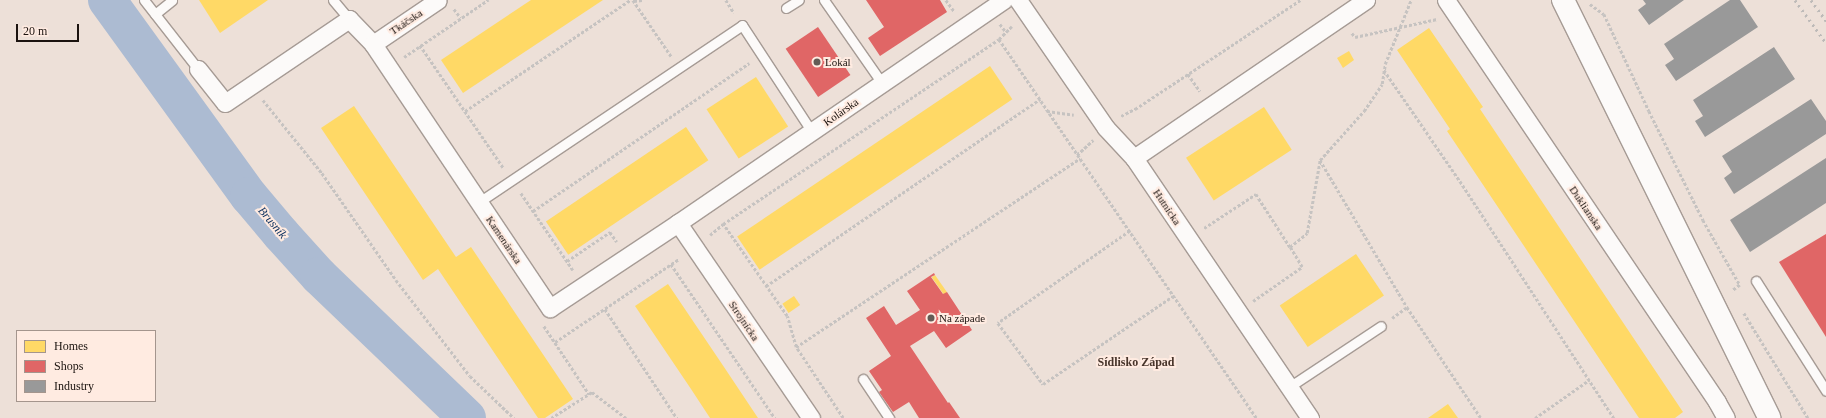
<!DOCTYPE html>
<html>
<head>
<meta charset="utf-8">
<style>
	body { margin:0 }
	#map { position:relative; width:1826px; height:418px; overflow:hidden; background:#ede0d8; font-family:Georgia,serif }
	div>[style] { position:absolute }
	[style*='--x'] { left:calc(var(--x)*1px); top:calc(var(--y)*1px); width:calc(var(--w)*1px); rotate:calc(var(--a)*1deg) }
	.homes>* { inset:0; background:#ffd966; transform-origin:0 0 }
	.shops>* { inset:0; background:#e06666; transform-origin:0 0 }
	.industry>* { inset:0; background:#999 }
	.river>* { height:38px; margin:-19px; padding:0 19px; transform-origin:19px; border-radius:19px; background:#acbbd2 }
	.path>* { height:2.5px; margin-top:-1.25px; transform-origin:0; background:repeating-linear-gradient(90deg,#c6c3c1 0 3px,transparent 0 5px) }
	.roads { filter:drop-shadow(1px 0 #a69b95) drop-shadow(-1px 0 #a69b95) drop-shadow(0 1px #a69b95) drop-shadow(0 -1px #a69b95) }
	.service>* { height:9px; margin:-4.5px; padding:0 4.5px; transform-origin:4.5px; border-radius:4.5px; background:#fcfaf9 }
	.minor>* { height:17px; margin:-8.5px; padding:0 8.5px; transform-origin:8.5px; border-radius:8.5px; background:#fcfaf9 }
	.secondary>* { height:22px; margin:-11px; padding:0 11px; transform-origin:11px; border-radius:11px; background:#fcfaf9 }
	.rail>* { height:3px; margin-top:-1.5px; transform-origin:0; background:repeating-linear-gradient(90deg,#bdbab8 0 2px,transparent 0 6px) }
	.dots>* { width:11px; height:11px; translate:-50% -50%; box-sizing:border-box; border:2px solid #ffebe1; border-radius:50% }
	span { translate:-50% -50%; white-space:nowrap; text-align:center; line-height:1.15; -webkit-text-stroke:4px #ffebe1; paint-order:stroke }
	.street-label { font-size:11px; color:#1b130f }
	.poi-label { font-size:11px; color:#1b130f }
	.left { translate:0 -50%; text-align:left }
	.water-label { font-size:12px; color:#0e3260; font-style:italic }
	.neighbourhood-label { font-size:12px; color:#48352b; font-weight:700 }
	.legend { position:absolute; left:16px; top:330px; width:140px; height:72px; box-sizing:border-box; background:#ffebe1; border:1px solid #a4958d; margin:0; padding:5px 7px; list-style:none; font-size:12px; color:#1b130f }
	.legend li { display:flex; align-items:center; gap:8px; height:20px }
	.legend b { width:20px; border:1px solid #a4958d }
	.scale { position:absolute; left:16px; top:24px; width:63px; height:18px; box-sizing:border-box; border:2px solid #1b130f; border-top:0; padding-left:5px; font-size:12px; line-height:14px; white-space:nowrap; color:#1b130f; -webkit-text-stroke:3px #ffebe1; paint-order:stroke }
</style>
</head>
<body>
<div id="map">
	<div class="homes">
		<i style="clip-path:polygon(199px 0,268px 0,220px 33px)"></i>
		<i style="clip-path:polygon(531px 0,603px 0,463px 93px,441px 60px)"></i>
		<i style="clip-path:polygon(1429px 28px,1483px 107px,1480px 109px,1683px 412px,1675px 418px,1639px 418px,1447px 131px,1450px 129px,1397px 50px)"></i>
		<i style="clip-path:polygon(1349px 51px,1354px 60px,1343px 68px,1337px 58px)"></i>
		<i style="left:990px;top:66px;width:40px;height:305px;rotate:56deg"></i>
		<i style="left:756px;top:77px;width:59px;height:59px;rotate:57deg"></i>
		<i style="clip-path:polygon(354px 106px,456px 257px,471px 247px,573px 399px,545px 418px,538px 418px,438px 269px,423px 280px,321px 128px)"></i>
		<i style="left:1264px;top:107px;width:51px;height:93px;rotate:57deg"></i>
		<i style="left:686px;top:127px;width:40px;height:169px;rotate:56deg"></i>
		<i style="left:1356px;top:254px;width:50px;height:92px;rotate:56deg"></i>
		<i style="left:935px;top:275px;width:21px;height:4px;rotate:55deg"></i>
		<i style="clip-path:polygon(668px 284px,724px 367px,758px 418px,710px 418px,691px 389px,635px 306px)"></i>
		<i style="left:794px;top:296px;width:11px;height:14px;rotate:56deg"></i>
		<i style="clip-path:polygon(1448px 404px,1458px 418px,1428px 418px)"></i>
	</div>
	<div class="shops">
		<i style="clip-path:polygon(866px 0,940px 0,947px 12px,880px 56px,868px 38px,884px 27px)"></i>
		<i style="left:818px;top:27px;width:58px;height:39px;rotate:56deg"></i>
		<i style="clip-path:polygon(1826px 234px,1826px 337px,1779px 262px)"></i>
		<i style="clip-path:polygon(934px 273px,935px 275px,931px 277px,943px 294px,947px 292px,972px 330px,946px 348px,934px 331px,910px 346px,948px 403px,949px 402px,960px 418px,919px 418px,909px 402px,893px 412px,879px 392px,882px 390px,869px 371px,891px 356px,866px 318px,884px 306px,896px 325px,920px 310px,907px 291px)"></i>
	</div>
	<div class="industry">
		<i style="clip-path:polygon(1643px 0,1684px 0,1649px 25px,1638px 10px,1646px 4px)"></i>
		<i style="clip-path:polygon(1730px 0,1740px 0,1758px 27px,1676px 81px,1665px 65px,1674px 59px,1664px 44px)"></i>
		<i style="clip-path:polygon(1774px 47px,1795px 79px,1705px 137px,1695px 121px,1703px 116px,1693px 100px)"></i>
		<i style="clip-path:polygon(1811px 99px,1826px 121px,1826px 134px,1734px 194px,1724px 178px,1732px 172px,1722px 156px)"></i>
		<i style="clip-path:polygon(1826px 158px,1826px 203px,1750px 252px,1730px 220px)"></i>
	</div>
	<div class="river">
		<i style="--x:107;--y:0;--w:242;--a:54.1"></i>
		<i style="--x:249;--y:196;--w:50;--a:49.9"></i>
		<i style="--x:281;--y:234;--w:57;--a:47.9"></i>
		<i style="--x:319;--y:276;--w:205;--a:43.8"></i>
	</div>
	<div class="path">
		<i style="--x:633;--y:0;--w:68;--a:55.8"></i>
		<i style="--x:726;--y:0;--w:15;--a:58"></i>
		<i style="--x:946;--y:0;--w:14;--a:54"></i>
		<i style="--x:634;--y:1;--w:8;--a:-7"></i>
		<i style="--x:1590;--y:4;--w:17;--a:36"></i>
		<i style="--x:1604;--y:14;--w:107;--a:65.1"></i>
		<i style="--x:1649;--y:111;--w:122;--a:63.6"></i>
		<i style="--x:1703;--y:220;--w:75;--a:60.4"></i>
		<i style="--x:1740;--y:285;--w:10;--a:143"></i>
		<i style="--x:454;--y:9;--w:11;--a:52"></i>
		<i style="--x:1000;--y:24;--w:10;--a:53"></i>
		<i style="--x:1352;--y:33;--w:5;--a:53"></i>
		<i style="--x:1355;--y:37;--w:84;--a:-12.4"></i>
		<i style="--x:999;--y:39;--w:458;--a:55.8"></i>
		<i style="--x:420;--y:45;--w:148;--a:55.8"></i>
		<i style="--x:404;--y:57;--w:102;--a:-34.2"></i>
		<i style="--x:1384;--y:70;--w:135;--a:55.6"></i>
		<i style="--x:1460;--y:181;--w:283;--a:57"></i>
		<i style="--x:1188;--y:74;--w:21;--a:55"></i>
		<i style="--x:263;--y:100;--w:94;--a:51.1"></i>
		<i style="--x:322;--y:173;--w:130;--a:55.3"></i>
		<i style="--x:396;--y:280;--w:121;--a:52.4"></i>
		<i style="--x:470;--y:376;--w:61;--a:43.7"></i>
		<i style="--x:465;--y:111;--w:199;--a:-33.9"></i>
		<i style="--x:1047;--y:111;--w:27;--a:8"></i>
		<i style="--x:1121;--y:116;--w:16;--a:-27"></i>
		<i style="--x:1135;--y:109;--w:198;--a:-33.4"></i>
		<i style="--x:1077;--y:155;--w:22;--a:-43"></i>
		<i style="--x:1320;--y:160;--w:66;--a:-48.1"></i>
		<i style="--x:1364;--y:111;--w:32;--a:-56"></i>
		<i style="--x:1382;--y:84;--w:20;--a:-81"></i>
		<i style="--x:1385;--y:64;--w:69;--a:-67.9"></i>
		<i style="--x:521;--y:193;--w:93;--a:56"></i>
		<i style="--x:533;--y:211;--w:262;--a:-34.4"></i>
		<i style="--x:1204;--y:228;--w:62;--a:-33.2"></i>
		<i style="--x:1256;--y:194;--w:63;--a:57.3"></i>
		<i style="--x:1290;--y:247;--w:22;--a:-39"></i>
		<i style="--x:1307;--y:233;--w:74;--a:-79.9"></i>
		<i style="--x:1320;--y:160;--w:171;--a:59.4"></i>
		<i style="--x:1130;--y:231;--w:161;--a:145.1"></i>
		<i style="--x:998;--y:323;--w:76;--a:53.6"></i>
		<i style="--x:1043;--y:384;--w:157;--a:-34.1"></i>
		<i style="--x:710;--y:235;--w:17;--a:-40"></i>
		<i style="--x:567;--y:261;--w:52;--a:-34"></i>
		<i style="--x:610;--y:232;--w:12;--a:55"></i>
		<i style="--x:671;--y:264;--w:186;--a:56"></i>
		<i style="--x:766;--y:286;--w:332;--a:-34.3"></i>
		<i style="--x:1253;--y:301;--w:60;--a:-34.8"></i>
		<i style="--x:1302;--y:267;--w:23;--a:-121"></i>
		<i style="--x:605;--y:309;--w:131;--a:56.6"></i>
		<i style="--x:1744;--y:313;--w:123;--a:58.6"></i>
		<i style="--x:1392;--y:318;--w:19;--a:-36"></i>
		<i style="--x:1407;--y:307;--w:133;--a:56.3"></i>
		<i style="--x:544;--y:326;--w:82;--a:56.5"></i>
		<i style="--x:555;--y:342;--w:149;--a:-33.8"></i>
		<i style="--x:796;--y:347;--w:341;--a:-33.6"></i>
		<i style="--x:551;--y:418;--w:49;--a:-32.4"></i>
		<i style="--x:592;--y:392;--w:43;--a:37.4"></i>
		<i style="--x:843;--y:418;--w:85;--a:-123.5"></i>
		<i style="--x:796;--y:347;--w:32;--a:-106"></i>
		<i style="--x:787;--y:316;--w:112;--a:-124.8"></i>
		<i style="--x:723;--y:224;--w:332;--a:-33.8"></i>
		<i style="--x:999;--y:39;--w:18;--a:-45"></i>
		<i style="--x:1535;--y:418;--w:66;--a:-35.1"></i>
	</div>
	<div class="roads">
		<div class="service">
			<i style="--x:144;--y:0;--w:88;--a:52"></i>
			<i style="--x:333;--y:0;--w:25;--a:50"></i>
			<i style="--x:824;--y:0;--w:101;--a:55.1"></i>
			<i style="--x:786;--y:8;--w:15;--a:-32"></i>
			<i style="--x:155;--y:14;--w:22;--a:-39"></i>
			<i style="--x:479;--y:202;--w:317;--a:-33.9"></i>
			<i style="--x:742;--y:25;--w:128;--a:56.8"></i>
			<i style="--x:1756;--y:281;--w:130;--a:57.5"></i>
			<i style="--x:863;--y:379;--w:47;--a:56.3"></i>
			<i style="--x:1289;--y:387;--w:110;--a:-33.5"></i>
		</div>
		<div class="minor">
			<i style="--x:1018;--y:0;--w:155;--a:55.5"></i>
			<i style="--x:1106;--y:128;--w:41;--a:47"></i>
			<i style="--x:1134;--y:158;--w:314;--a:55.9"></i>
			<i style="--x:1446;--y:0;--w:485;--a:56"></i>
			<i style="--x:1717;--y:402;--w:18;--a:61"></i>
			<i style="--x:373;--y:44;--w:78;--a:-34.1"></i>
			<i style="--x:198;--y:69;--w:43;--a:51.5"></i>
			<i style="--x:225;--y:103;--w:150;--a:-34.1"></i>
			<i style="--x:349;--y:19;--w:35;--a:46"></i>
			<i style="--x:373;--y:44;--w:318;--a:56.2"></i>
			<i style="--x:550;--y:308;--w:154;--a:-33.6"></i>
			<i style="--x:678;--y:223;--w:395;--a:-34.4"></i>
			<i style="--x:1134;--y:158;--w:281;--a:-34.3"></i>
			<i style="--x:678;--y:223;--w:236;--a:55.7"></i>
		</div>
		<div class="secondary">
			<i style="--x:1563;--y:0;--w:466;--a:63.7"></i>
		</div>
	</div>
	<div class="rail">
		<i style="--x:1795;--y:0;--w:53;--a:54.2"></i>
		<i style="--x:1811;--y:0;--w:26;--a:54"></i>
	</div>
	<div class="dots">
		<i style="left:817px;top:62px;background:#645b55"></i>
		<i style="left:931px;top:318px;background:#645b55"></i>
	</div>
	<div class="street-label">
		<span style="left:406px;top:22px;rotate:-34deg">Tkáčska</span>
		<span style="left:841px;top:112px;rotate:-35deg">Kolárska</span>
		<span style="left:1167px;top:207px;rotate:56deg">Hutnícka</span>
		<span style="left:1586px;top:208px;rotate:56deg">Duklianska</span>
		<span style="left:504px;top:240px;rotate:56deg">Kamenárska</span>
		<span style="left:744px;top:321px;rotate:56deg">Strojnícka</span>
	</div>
	<div class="poi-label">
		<span class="left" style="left:825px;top:62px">Lokál</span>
		<span class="left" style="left:939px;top:318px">Na západe</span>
	</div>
	<div class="water-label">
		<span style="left:272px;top:223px;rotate:50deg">Brusník</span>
	</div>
	<div class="neighbourhood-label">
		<span style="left:1136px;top:363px">Sídlisko Západ</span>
	</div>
	<ul class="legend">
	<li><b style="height:11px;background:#ffd966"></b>Homes</li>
	<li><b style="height:11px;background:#e06666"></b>Shops</li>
	<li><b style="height:11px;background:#999"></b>Industry</li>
	</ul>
	<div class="scale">20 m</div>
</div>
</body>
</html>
